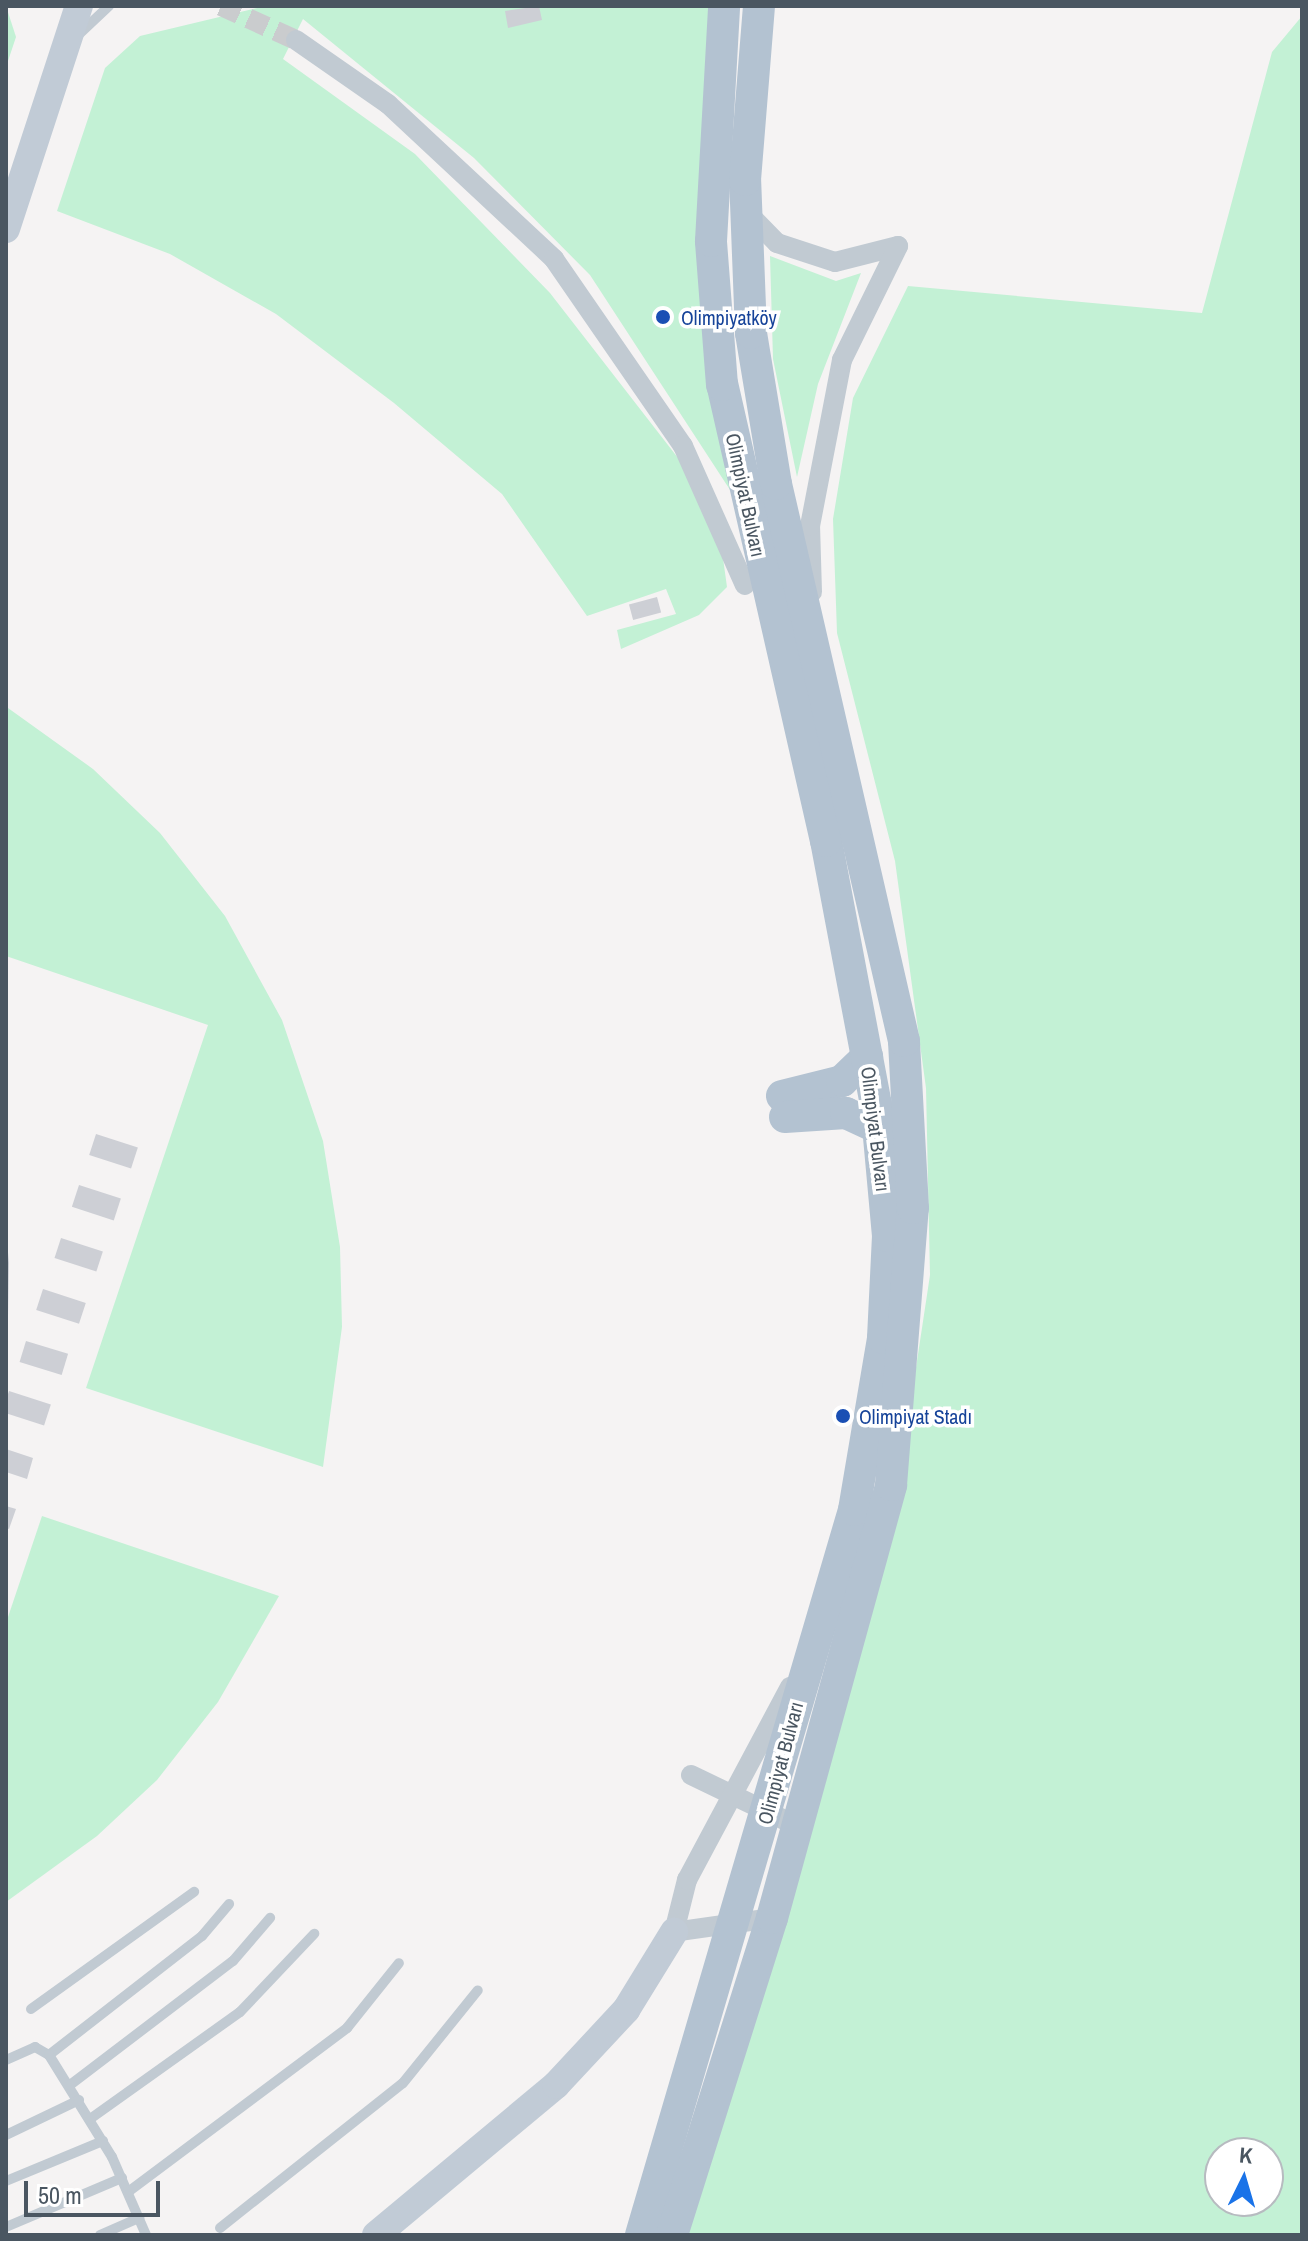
<!DOCTYPE html>
<html>
<head>
<meta charset="utf-8">
<style>
	body { margin:0 }
	#map { position:relative; width:1308px; height:2241px; overflow:hidden; background:#f5f3f3; font-family:"Archivo Narrow",sans-serif }
	div>[style] { position:absolute }
	[style*='--x'] { left:calc(var(--x)*1px); top:calc(var(--y)*1px); width:calc(var(--w)*1px); rotate:calc(var(--a)*1deg) }
	.green>* { inset:0; background:#c3f1d5 }
	.building>* { inset:0; background:#cdcfd5; transform-origin:0 0 }
	.street-tunnel>* { height:20px; margin-top:-10px; transform-origin:0; background:repeating-linear-gradient(90deg,#caccce 0 20px,transparent 0 30px) }
	.lane>* { height:10px; margin:-5px; padding:0 5px; transform-origin:5px; border-radius:5px; background:#c1cad2 }
	.street>* { height:20px; margin:-10px; padding:0 10px; transform-origin:10px; border-radius:10px; background:#c1cad2 }
	.secondary>* { height:28px; margin:-14px; padding:0 14px; transform-origin:14px; border-radius:14px; background:#c1cbd6 }
	.primary>* { height:32px; margin:-16px; padding:0 16px; transform-origin:16px; border-radius:16px; background:#b3c2d1 }
	.dots>* { width:22px; height:22px; translate:-50% -50%; box-sizing:border-box; border:4px solid #fff; border-radius:50% }
	span { translate:-50% -50%; white-space:nowrap; text-align:center; line-height:1.15; -webkit-text-stroke:7px #fff; paint-order:stroke }
	.transit-label { font-size:20px; color:#164399 }
	.left { translate:0 -50%; text-align:left }
	.street-label { font-size:20px; color:#4a5661 }
	.frame { position:absolute; inset:0; border:8px solid #4a5661; pointer-events:none }
	.north { position:absolute; left:1204px; top:2137px; width:80px; height:80px; box-sizing:border-box; background:#fff; border:2px solid #b7bbc0; border-radius:50%; rotate:5deg; font-size:22px; font-weight:700; line-height:32px; text-align:center; color:#4a5661 }
	.north::after { content:''; display:block; margin:auto; width:28px; height:36px; background:#1a73e8; clip-path:polygon(50% 0,100% 100%,50% 72%,0 100%) }
	.scale { position:absolute; left:24px; top:2181px; width:136px; height:36px; box-sizing:border-box; border:4px solid #4a5661; border-top:0; padding-left:10px; font-size:24px; line-height:28px; white-space:nowrap; color:#4a5661; -webkit-text-stroke:6px #fff; paint-order:stroke }
</style>
</head>
<body>
<div id="map">
	<div class="green">
		<i style="clip-path:polygon(6px 6px,16px 37px,6px 67px)"></i>
		<i style="clip-path:polygon(265px 6px,710px 6px,734px 496px,590px 275px,474px 158px,303px 19px,283px 59px,415px 154px,550px 293px,685px 467px,722px 551px,727px 587px,699px 615px,621px 649px,617px 630px,676px 614px,666px 589px,587px 616px,502px 494px,394px 403px,276px 314px,170px 254px,57px 211px,105px 68px,140px 36px)"></i>
		<i style="clip-path:polygon(evenodd,1302px 16px,1302px 2235px,688px 2235px,907px 1427px,930px 1275px,926px 1088px,895px 861px,837px 633px,833px 519px,853px 398px,908px 286px,1202px 313px,1272px 52px,1302px 16px,1220px 2153px,1268px 2153px,1268px 2201px,1220px 2201px,1220px 2153px)"></i>
		<i style="clip-path:polygon(770px 256px,836px 281px,861px 273px,818px 384px,797px 477px,773px 359px)"></i>
		<i style="clip-path:polygon(8px 708px,93px 769px,160px 833px,225px 916px,282px 1020px,323px 1141px,340px 1247px,342px 1327px,323px 1467px,86px 1388px,208px 1025px,6px 956px)"></i>
		<i style="clip-path:polygon(42px 1516px,279px 1596px,218px 1702px,157px 1780px,97px 1836px,6px 1902px,6px 1623px)"></i>
	</div>
	<div class="building">
		<i style="clip-path:polygon(539px 6px,542px 20px,508px 28px,505px 11px)"></i>
		<i style="left:657px;top:597px;width:16px;height:29px;rotate:75deg"></i>
		<i style="left:96px;top:1134px;width:44px;height:22px;rotate:18deg"></i>
		<i style="left:79px;top:1185px;width:44px;height:23px;rotate:18deg"></i>
		<i style="left:61px;top:1238px;width:44px;height:21px;rotate:18deg"></i>
		<i style="clip-path:polygon(8px 1252px,9px 1263px,8px 1317px,6px 1317px)"></i>
		<i style="left:43px;top:1289px;width:45px;height:22px;rotate:18deg"></i>
		<i style="left:26px;top:1341px;width:44px;height:22px;rotate:17deg"></i>
		<i style="left:9px;top:1391px;width:44px;height:22px;rotate:18deg"></i>
		<i style="clip-path:polygon(6px 1449px,33px 1458px,27px 1479px,6px 1472px)"></i>
		<i style="clip-path:polygon(6px 1506px,16px 1509px,9px 1529px,6px 1528px)"></i>
	</div>
	<div class="street-tunnel">
		<i style="--x:221;--y:6;--w:82;--a:24.4"></i>
	</div>
	<div class="lane">
		<i style="--x:77;--y:36;--w:44;--a:-43.2"></i>
		<i style="--x:31;--y:2009;--w:201;--a:-35.7"></i>
		<i style="--x:49;--y:2055;--w:194;--a:-37.9"></i>
		<i style="--x:202;--y:1936;--w:42;--a:-49.8"></i>
		<i style="--x:6;--y:2060;--w:32;--a:-24"></i>
		<i style="--x:35;--y:2047;--w:16;--a:30"></i>
		<i style="--x:49;--y:2055;--w:120;--a:58.3"></i>
		<i style="--x:112;--y:2157;--w:85;--a:66.4"></i>
		<i style="--x:70;--y:2085;--w:205;--a:-37.3"></i>
		<i style="--x:233;--y:1961;--w:57;--a:-49.3"></i>
		<i style="--x:90;--y:2119;--w:184;--a:-35.5"></i>
		<i style="--x:240;--y:2012;--w:108;--a:-46.5"></i>
		<i style="--x:6;--y:2135;--w:81;--a:-25.6"></i>
		<i style="--x:6;--y:2181;--w:105;--a:-22.4"></i>
		<i style="--x:128;--y:2192;--w:274;--a:-36.8"></i>
		<i style="--x:347;--y:2028;--w:83;--a:-51.3"></i>
		<i style="--x:6;--y:2227;--w:126;--a:-22.9"></i>
		<i style="--x:220;--y:2228;--w:233;--a:-38.4"></i>
		<i style="--x:403;--y:2083;--w:119;--a:-51.1"></i>
		<i style="--x:100;--y:2235;--w:43;--a:-23.6"></i>
	</div>
	<div class="street">
		<i style="--x:296;--y:40;--w:112;--a:34.8"></i>
		<i style="--x:388;--y:104;--w:227;--a:43"></i>
		<i style="--x:554;--y:259;--w:227;--a:55.4"></i>
		<i style="--x:683;--y:446;--w:152;--a:66"></i>
		<i style="--x:745;--y:210;--w:46;--a:45.9"></i>
		<i style="--x:777;--y:243;--w:61;--a:18.1"></i>
		<i style="--x:835;--y:262;--w:65;--a:-14.3"></i>
		<i style="--x:812;--y:592;--w:66;--a:-91.7"></i>
		<i style="--x:810;--y:526;--w:169;--a:-79.1"></i>
		<i style="--x:842;--y:360;--w:127;--a:-63.8"></i>
		<i style="--x:691;--y:1775;--w:115;--a:25.7"></i>
		<i style="--x:772;--y:1918;--w:99;--a:171.9"></i>
		<i style="--x:674;--y:1932;--w:54;--a:-76"></i>
		<i style="--x:687;--y:1880;--w:219;--a:-61.9"></i>
	</div>
	<div class="secondary">
		<i style="--x:6;--y:229;--w:235;--a:-71.9"></i>
		<i style="--x:376;--y:2235;--w:234;--a:-39.8"></i>
		<i style="--x:556;--y:2085;--w:103;--a:-47"></i>
		<i style="--x:626;--y:2010;--w:92;--a:-58.4"></i>
	</div>
	<div class="primary">
		<i style="--x:782;--y:1096;--w:62;--a:-14"></i>
		<i style="--x:842;--y:1081;--w:35;--a:-44"></i>
		<i style="--x:785;--y:1117;--w:61;--a:-3.8"></i>
		<i style="--x:846;--y:1113;--w:35;--a:25"></i>
		<i style="--x:641;--y:2235;--w:756;--a:-73.63"></i>
		<i style="--x:854;--y:1510;--w:174;--a:-80.4"></i>
		<i style="--x:883;--y:1338;--w:102;--a:-87.2"></i>
		<i style="--x:888;--y:1236;--w:132;--a:-95.2"></i>
		<i style="--x:876;--y:1105;--w:269;--a:-100.7"></i>
		<i style="--x:826;--y:841;--w:468;--a:-102.8"></i>
		<i style="--x:722;--y:385;--w:144;--a:-94.4"></i>
		<i style="--x:711;--y:241;--w:235;--a:-86.8"></i>
		<i style="--x:672;--y:2235;--w:332;--a:-72.5"></i>
		<i style="--x:772;--y:1918;--w:449;--a:-74.6"></i>
		<i style="--x:891;--y:1485;--w:278;--a:-85.5"></i>
		<i style="--x:913;--y:1208;--w:167;--a:-93.1"></i>
		<i style="--x:904;--y:1041;--w:572;--a:-102.94"></i>
		<i style="--x:776;--y:484;--w:153;--a:-99.4"></i>
		<i style="--x:751;--y:333;--w:153;--a:-92.2"></i>
		<i style="--x:745;--y:180;--w:175;--a:-85.4"></i>
	</div>
	<div class="dots">
		<i style="left:663px;top:317px;background:#1a4fb4"></i>
		<i style="left:843px;top:1416px;background:#1a4fb4"></i>
	</div>
	<div class="transit-label">
		<span class="left" style="left:681px;top:317px">Olimpiyatköy</span>
		<span class="left" style="left:859px;top:1416px">Olimpiyat Stadı</span>
	</div>
	<div class="street-label">
		<span style="left:746px;top:495px;rotate:78deg">Olimpiyat Bulvarı</span>
		<span style="left:876px;top:1129px;rotate:83deg">Olimpiyat Bulvarı</span>
		<span style="left:780px;top:1763px;rotate:-75deg">Olimpiyat Bulvarı</span>
	</div>
	<div class="frame"></div>
	<div class="north">K</div>
	<div class="scale">50 m</div>
</div>
</body>
</html>
